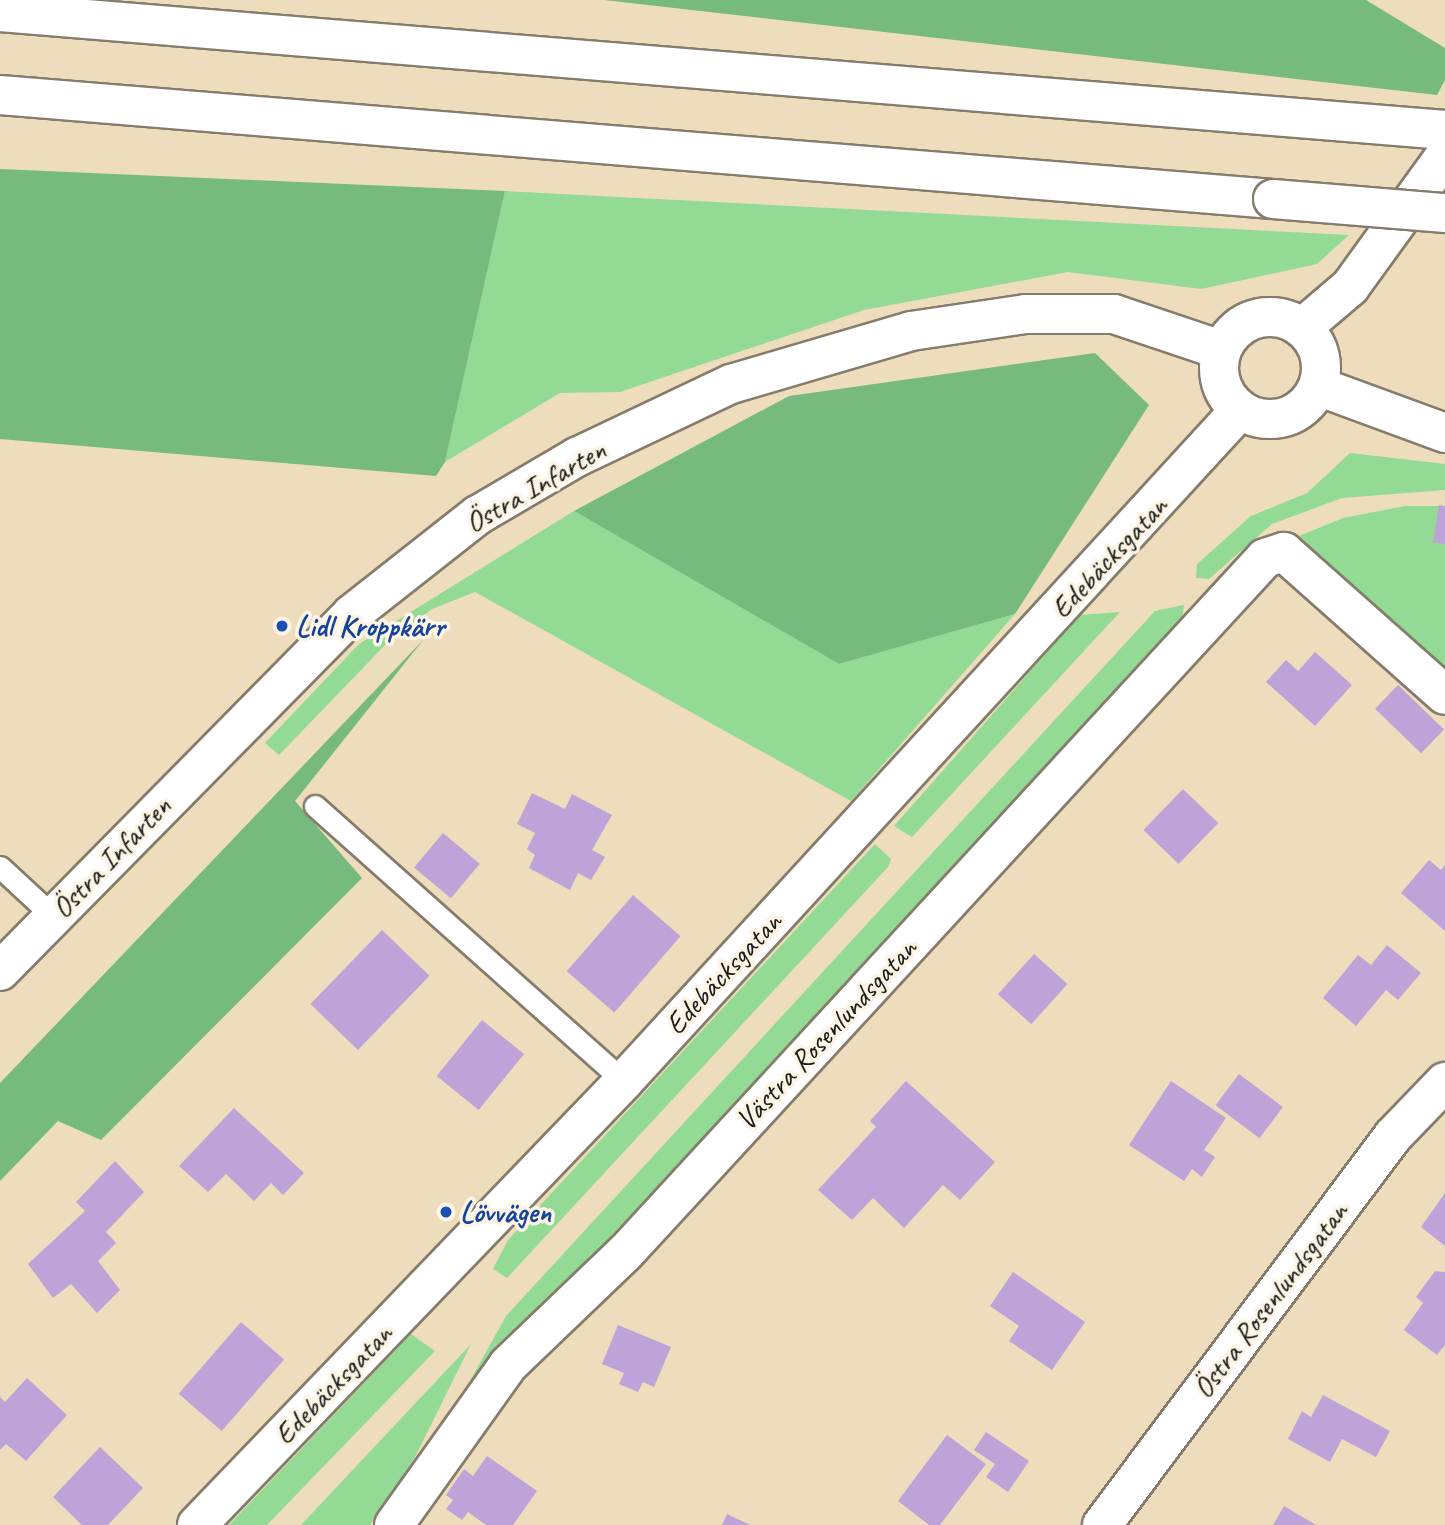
<!DOCTYPE html>
<html>
<head>
<meta charset="utf-8">
<style>
	body { margin:0 }
	#map { position:relative; width:1445px; height:1525px; overflow:hidden; background:#eeddbc; font-family:Caveat,sans-serif }
	div>[style] { position:absolute }
	[style*='--x'] { left:calc(var(--x)*1px); top:calc(var(--y)*1px); width:calc(var(--w)*1px); rotate:calc(var(--a)*1deg) }
	.green>* { inset:0; background:#93da94 }
	.forest>* { inset:0; background:#76ba7e }
	.building>* { inset:0; background:#bda3d7; transform-origin:0 0 }
	.roads { filter:drop-shadow(2px 0 #857c6c) drop-shadow(-2px 0 #857c6c) drop-shadow(0 2px #857c6c) drop-shadow(0 -2px #857c6c) }
	.service>* { height:21px; margin:-10.5px; padding:0 10.5px; transform-origin:10.5px; border-radius:10.5px; background:#fff }
	.minor>* { height:38px; margin:-19px; padding:0 19px; transform-origin:19px; border-radius:19px; background:#fff }
	.tertiary>* { height:38px; margin:-19px; padding:0 19px; transform-origin:19px; border-radius:19px; background:#fff }
	.tertiary>.ring { margin:-19px; padding:0; box-sizing:content-box; background:none; border:38px solid #fff; border-radius:50% }
	.motorway>* { height:38px; margin:-19px; padding:0 19px; transform-origin:19px; border-radius:19px; background:#fff }
	.bridges { filter:drop-shadow(2px 0 #857c6c) drop-shadow(-2px 0 #857c6c) drop-shadow(0 2px #857c6c) drop-shadow(0 -2px #857c6c) }
	.motorway-bridge>* { height:38px; margin:-19px; padding:0 19px; transform-origin:19px; border-radius:19px; background:#fff }
	.dots>* { width:19px; height:19px; translate:-50% -50%; box-sizing:border-box; border:4px solid #fcf5e5; border-radius:50% }
	span { translate:-50% -50%; white-space:nowrap; text-align:center; line-height:1.15; -webkit-text-stroke:7px #fcf5e5; paint-order:stroke }
	.street-label { font-size:30px; color:#1c1c1c }
	.transit-label { font-size:30px; color:#164399; font-weight:700 }
	.left { translate:0 -50%; text-align:left }
</style>
</head>
<body>
<div id="map">
	<div class="green">
		<i style="clip-path:polygon(505px 191px,1349px 235px,1317px 264px,1201px 289px,1068px 272px,864px 310px,620px 392px,560px 393px,445px 462px)"></i>
		<i style="clip-path:polygon(1350px 453px,1445px 464px,1445px 490px,1342px 498px,1272px 524px,1209px 579px,1196px 578px,1197px 564px,1251px 516px,1307px 493px)"></i>
		<i style="clip-path:polygon(1405px 506px,1445px 506px,1445px 675px,1294px 538px,1343px 518px)"></i>
		<i style="clip-path:polygon(574px 511px,839px 664px,1015px 614px,851px 801px,475px 592px,432px 609px,388px 642px,279px 755px,265px 743px,359px 644px)"></i>
		<i style="clip-path:polygon(1184px 605px,1181px 626px,461px 1397px,506px 1316px,1155px 611px)"></i>
		<i style="clip-path:polygon(1120px 612px,912px 837px,894px 826px,1080px 615px)"></i>
		<i style="clip-path:polygon(875px 844px,891px 859px,888px 867px,507px 1278px,493px 1269px,508px 1240px)"></i>
		<i style="clip-path:polygon(411px 1334px,435px 1351px,267px 1525px,229px 1525px)"></i>
		<i style="clip-path:polygon(471px 1344px,415px 1457px,370px 1525px,301px 1525px)"></i>
	</div>
	<div class="forest">
		<i style="clip-path:polygon(604px 0,1366px 0,1445px 48px,1445px 80px,1437px 95px)"></i>
		<i style="clip-path:polygon(0 169px,505px 191px,445px 462px,436px 476px,0 439px)"></i>
		<i style="clip-path:polygon(1095px 353px,1149px 405px,1015px 614px,839px 664px,574px 511px,789px 396px)"></i>
		<i style="clip-path:polygon(424px 639px,295px 801px,362px 878px,101px 1140px,58px 1121px,0 1181px,0 1083px)"></i>
	</div>
	<div class="building">
		<i style="clip-path:polygon(1439px 505px,1445px 506px,1445px 544px,1433px 542px)"></i>
		<i style="clip-path:polygon(1315px 652px,1352px 685px,1315px 726px,1266px 682px,1286px 660px,1298px 671px)"></i>
		<i style="left:1398px;top:685px;width:64px;height:33px;rotate:44deg"></i>
		<i style="left:1183px;top:789px;width:49px;height:57px;rotate:44deg"></i>
		<i style="clip-path:polygon(532px 793px,565px 809px,572px 794px,612px 815px,592px 850px,605px 857px,591px 880px,578px 873px,570px 890px,529px 868px,535px 855px,527px 849px,535px 833px,517px 824px)"></i>
		<i style="left:443px;top:833px;width:48px;height:45px;rotate:40deg"></i>
		<i style="clip-path:polygon(1429px 860px,1441px 870px,1445px 865px,1445px 931px,1401px 893px)"></i>
		<i style="left:633px;top:895px;width:63px;height:101px;rotate:41deg"></i>
		<i style="left:382px;top:930px;width:66px;height:103px;rotate:44deg"></i>
		<i style="clip-path:polygon(1387px 945px,1421px 973px,1398px 1000px,1386px 990px,1356px 1026px,1323px 998px,1358px 955px,1371px 965px)"></i>
		<i style="left:1034px;top:954px;width:45px;height:54px;rotate:42deg"></i>
		<i style="left:482px;top:1020px;width:54px;height:72px;rotate:39deg"></i>
		<i style="left:1239px;top:1074px;width:55px;height:39px;rotate:37deg"></i>
		<i style="clip-path:polygon(906px 1081px,995px 1162px,960px 1200px,943px 1185px,904px 1228px,873px 1198px,852px 1220px,818px 1190px,876px 1127px,870px 1121px)"></i>
		<i style="clip-path:polygon(1171px 1081px,1226px 1118px,1204px 1150px,1215px 1157px,1202px 1177px,1192px 1169px,1184px 1181px,1129px 1145px)"></i>
		<i style="clip-path:polygon(234px 1108px,304px 1173px,283px 1195px,271px 1183px,254px 1201px,226px 1174px,208px 1192px,179px 1166px)"></i>
		<i style="clip-path:polygon(115px 1161px,144px 1192px,106px 1232px,116px 1243px,98px 1261px,120px 1290px,97px 1313px,71px 1284px,53px 1298px,28px 1264px,85px 1211px,76px 1202px)"></i>
		<i style="clip-path:polygon(1445px 1193px,1445px 1246px,1421px 1227px)"></i>
		<i style="clip-path:polygon(1435px 1271px,1445px 1272px,1445px 1345px,1437px 1355px,1404px 1330px,1423px 1303px,1416px 1297px)"></i>
		<i style="clip-path:polygon(1013px 1272px,1085px 1322px,1052px 1370px,1009px 1341px,1019px 1326px,990px 1306px)"></i>
		<i style="left:241px;top:1322px;width:57px;height:95px;rotate:41deg"></i>
		<i style="clip-path:polygon(618px 1325px,671px 1347px,654px 1387px,643px 1382px,638px 1392px,619px 1384px,624px 1373px,602px 1364px)"></i>
		<i style="clip-path:polygon(27px 1378px,67px 1415px,26px 1461px,6px 1444px,0 1450px,0 1397px,5px 1402px)"></i>
		<i style="clip-path:polygon(1323px 1395px,1390px 1431px,1376px 1457px,1342px 1439px,1330px 1462px,1288px 1439px,1302px 1411px,1311px 1417px)"></i>
		<i style="clip-path:polygon(986px 1432px,1029px 1461px,1008px 1492px,986px 1477px,995px 1464px,974px 1450px)"></i>
		<i style="clip-path:polygon(947px 1435px,986px 1464px,940px 1525px,929px 1525px,898px 1501px)"></i>
		<i style="clip-path:polygon(100px 1447px,143px 1488px,108px 1525px,82px 1525px,53px 1497px)"></i>
		<i style="clip-path:polygon(487px 1456px,537px 1491px,513px 1525px,486px 1525px,468px 1512px,462px 1520px,446px 1509px,453px 1500px,446px 1495px,464px 1469px,473px 1476px)"></i>
		<i style="clip-path:polygon(1284px 1506px,1316px 1525px,1273px 1525px)"></i>
		<i style="clip-path:polygon(727px 1514px,750px 1525px,722px 1525px)"></i>
	</div>
	<div class="roads">
		<div class="service">
			<i style="--x:315;--y:806;--w:414;--a:41.7"></i>
			<i style="--x:0;--y:867;--w:74;--a:42.8"></i>
		</div>
		<div class="minor">
			<i style="--x:197;--y:1525;--w:616;--a:-46.12"></i>
			<i style="--x:624;--y:1081;--w:909;--a:-47.45"></i>
			<i style="--x:394;--y:1525;--w:196;--a:-54.5"></i>
			<i style="--x:508;--y:1365;--w:163;--a:-43.8"></i>
			<i style="--x:626;--y:1252;--w:943;--a:-47.36"></i>
			<i style="--x:1265;--y:558;--w:20;--a:-18"></i>
			<i style="--x:1284;--y:552;--w:215;--a:41.6"></i>
			<i style="--x:1102;--y:1525;--w:486;--a:-53.2"></i>
			<i style="--x:1393;--y:1136;--w:75;--a:-46.1"></i>
		</div>
		<div class="tertiary">
			<i class="ring" style="left:1219px;top:317px;width:64px;height:64px"></i>
			<i style="--x:1303;--y:327;--w:62;--a:-40.4"></i>
			<i style="--x:1350;--y:287;--w:162;--a:-54.1"></i>
			<i style="--x:1320;--y:387;--w:133;--a:20.2"></i>
			<i style="--x:0;--y:971;--w:501;--a:-45.4"></i>
			<i style="--x:352;--y:614;--w:160;--a:-38.2"></i>
			<i style="--x:478;--y:515;--w:115;--a:-30.4"></i>
			<i style="--x:577;--y:457;--w:170;--a:-25.4"></i>
			<i style="--x:731;--y:384;--w:188;--a:-16.4"></i>
			<i style="--x:911;--y:331;--w:116;--a:-8.4"></i>
			<i style="--x:1026;--y:314;--w:88;--a:0"></i>
			<i style="--x:1114;--y:314;--w:113;--a:18.6"></i>
		</div>
		<div class="motorway">
			<i style="--x:0;--y:12;--w:1450;--a:4.67"></i>
			<i style="--x:0;--y:95;--w:1277;--a:4.67"></i>
		</div>
	</div>
	<div class="bridges">
		<div class="motorway-bridge">
			<i style="--x:1273;--y:199;--w:173;--a:4.7"></i>
		</div>
	</div>
	<div class="dots">
		<i style="left:282px;top:626px;background:#1a4fb4"></i>
		<i style="left:446px;top:1212px;background:#1a4fb4"></i>
	</div>
	<div class="street-label">
		<span style="left:535px;top:486px;rotate:-30deg">Östra Infarten</span>
		<span style="left:1109px;top:557px;rotate:-47deg">Edebäcksgatan</span>
		<span style="left:111px;top:857px;rotate:-46deg">Östra Infarten</span>
		<span style="left:723px;top:973px;rotate:-47deg">Edebäcksgatan</span>
		<span style="left:826px;top:1034px;rotate:-47deg">Västra Rosenlundsgatan</span>
		<span style="left:1270px;top:1300px;rotate:-53deg">Östra Rosenlundsgatan</span>
		<span style="left:333px;top:1384px;rotate:-46deg">Edebäcksgatan</span>
	</div>
	<div class="transit-label">
		<span class="left" style="left:296px;top:626px">Lidl Kroppkärr</span>
		<span class="left" style="left:460px;top:1212px">Lövvägen</span>
	</div>
</div>
</body>
</html>
